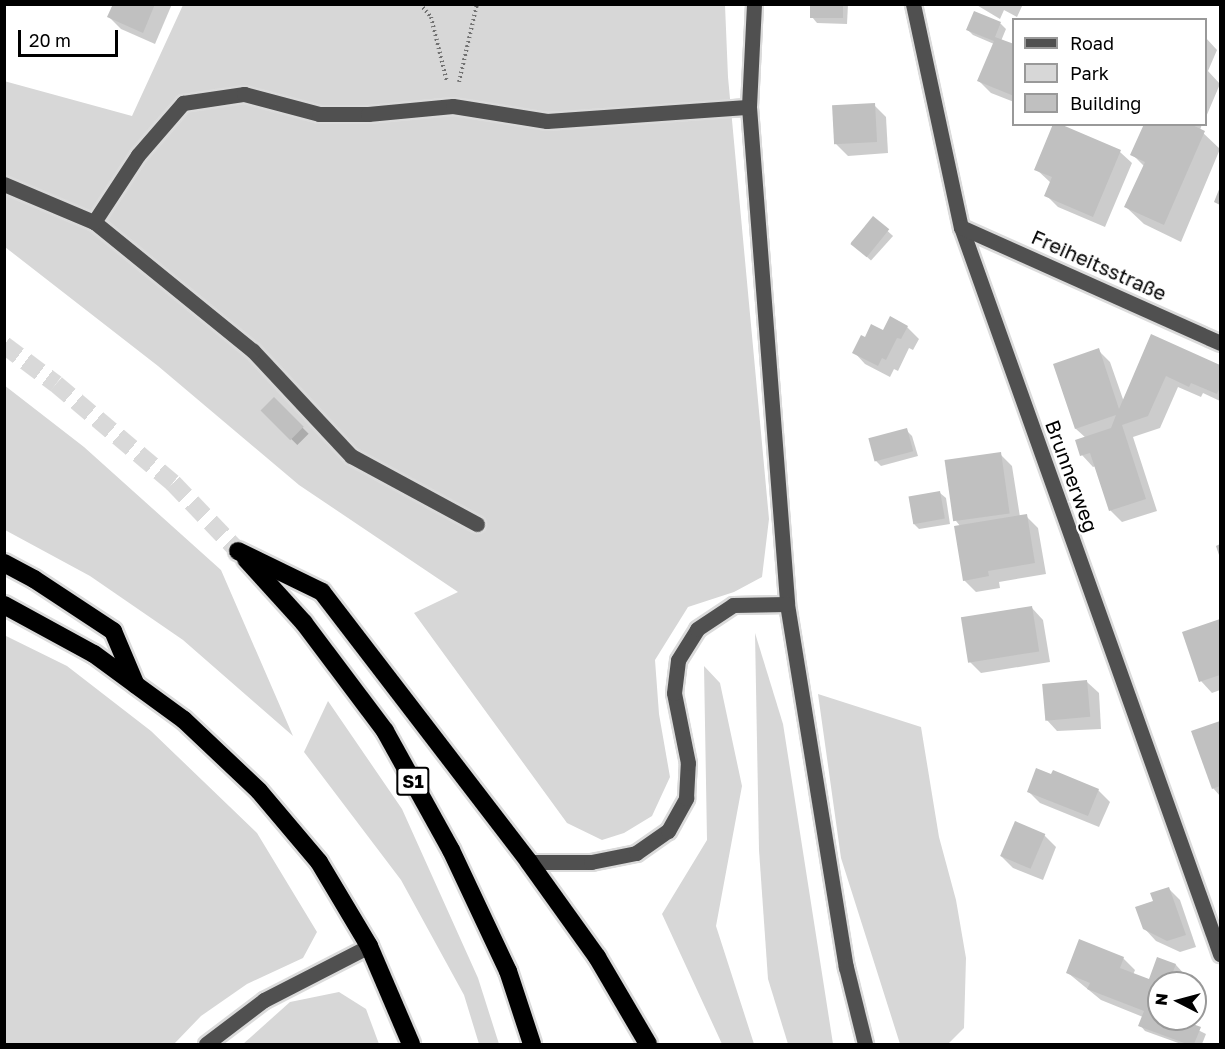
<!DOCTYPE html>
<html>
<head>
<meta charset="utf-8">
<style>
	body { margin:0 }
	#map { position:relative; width:1225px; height:1049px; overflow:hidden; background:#fff; font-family:"Golos Text",sans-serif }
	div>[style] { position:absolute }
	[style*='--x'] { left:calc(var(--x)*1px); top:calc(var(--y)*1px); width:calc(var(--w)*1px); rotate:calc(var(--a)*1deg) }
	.green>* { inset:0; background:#d7d7d7 }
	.shadow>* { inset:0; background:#0003; transform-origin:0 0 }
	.building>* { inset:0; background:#c0c0c0; transform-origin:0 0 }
	.highway-tunnel>* { height:18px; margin-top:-9px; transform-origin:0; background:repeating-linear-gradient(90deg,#d9d9d9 0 18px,transparent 0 27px) }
	.path>* { height:4px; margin-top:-2px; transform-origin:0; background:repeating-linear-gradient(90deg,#727272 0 1.5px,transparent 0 4.5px) }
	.roads { filter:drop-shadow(2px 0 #dbdbdb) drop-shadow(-2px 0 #dbdbdb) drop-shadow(0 2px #dbdbdb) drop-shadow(0 -2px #dbdbdb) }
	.minor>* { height:15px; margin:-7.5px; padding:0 7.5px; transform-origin:7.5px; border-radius:7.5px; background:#505050 }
	.highway>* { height:18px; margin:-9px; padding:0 9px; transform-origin:9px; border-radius:9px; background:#000 }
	span { translate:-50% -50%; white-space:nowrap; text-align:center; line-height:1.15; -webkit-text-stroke:4.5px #fff; paint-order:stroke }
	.shield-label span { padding:2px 4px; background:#fff; border:2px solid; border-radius:4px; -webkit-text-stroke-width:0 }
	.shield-label { font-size:18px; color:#000; font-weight:700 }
	.street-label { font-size:20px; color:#000 }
	.frame { position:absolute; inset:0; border:6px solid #000; pointer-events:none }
	.legend { position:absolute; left:1012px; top:18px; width:195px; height:108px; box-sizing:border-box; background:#fff; border:2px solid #999; margin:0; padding:8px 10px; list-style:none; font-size:18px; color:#000 }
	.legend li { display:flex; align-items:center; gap:12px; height:30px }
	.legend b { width:30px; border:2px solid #999 }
	.north { position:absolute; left:1147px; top:971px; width:60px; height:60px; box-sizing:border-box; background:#fff; border:2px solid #999; border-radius:50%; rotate:276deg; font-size:16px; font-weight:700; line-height:24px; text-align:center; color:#000 }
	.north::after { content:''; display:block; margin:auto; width:21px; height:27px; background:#000; clip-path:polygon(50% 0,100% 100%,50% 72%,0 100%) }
	.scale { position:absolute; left:18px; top:30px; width:100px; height:27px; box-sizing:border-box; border:3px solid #000; border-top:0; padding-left:8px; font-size:18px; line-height:21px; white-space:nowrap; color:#000; -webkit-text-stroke:4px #fff; paint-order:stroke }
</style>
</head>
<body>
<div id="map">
	<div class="green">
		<i style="clip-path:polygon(183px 5px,725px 5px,728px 77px,769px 519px,762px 577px,734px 592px,688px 607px,655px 660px,659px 714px,670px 777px,652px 816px,624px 833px,602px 840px,567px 823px,414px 613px,458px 592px,299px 485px,158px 366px,5px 247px,4px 81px,132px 116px)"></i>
		<i style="clip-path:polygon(4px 385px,84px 447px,221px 570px,293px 736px,183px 640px,90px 576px,5px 530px)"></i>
		<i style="clip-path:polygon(755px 633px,783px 724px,833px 1044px,788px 1044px,768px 979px,759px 850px)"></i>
		<i style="clip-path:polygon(4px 635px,67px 666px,151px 731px,257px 833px,317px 932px,303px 958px,247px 984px,201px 1016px,174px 1044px,5px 1044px)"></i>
		<i style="clip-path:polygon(704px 666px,720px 683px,742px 786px,716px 926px,754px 1044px,722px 1044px,662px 914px,707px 840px)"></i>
		<i style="clip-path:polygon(818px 694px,921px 727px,939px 837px,956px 900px,966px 958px,964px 1028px,948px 1044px,900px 1044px,841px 858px)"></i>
		<i style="clip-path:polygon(328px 701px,402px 809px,478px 978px,499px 1044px,479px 1044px,464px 995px,401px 880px,304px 752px)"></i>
		<i style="clip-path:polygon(339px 992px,366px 1009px,379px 1044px,243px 1044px,290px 1002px)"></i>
	</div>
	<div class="shadow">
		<i style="clip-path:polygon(114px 4px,172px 4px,155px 44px,121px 29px,109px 17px)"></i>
		<i style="clip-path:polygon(812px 4px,848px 4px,847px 24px,817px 23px,812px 17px)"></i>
		<i style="clip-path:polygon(975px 4px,1023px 4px,1017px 17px,1004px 10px,1000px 19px)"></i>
		<i style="clip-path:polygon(974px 13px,1001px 24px,1006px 29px,1001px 41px,1014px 46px,1014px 102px,991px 93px,979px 81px,994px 44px,973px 35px,968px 30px)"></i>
		<i style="clip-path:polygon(1206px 38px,1217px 50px,1208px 71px,1220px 84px,1206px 117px)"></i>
		<i style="clip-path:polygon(874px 105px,886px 117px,888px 153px,848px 156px,836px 144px)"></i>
		<i style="clip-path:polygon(1146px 124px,1202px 124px,1200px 130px,1220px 149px,1181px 242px,1144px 224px,1126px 207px,1144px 166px,1132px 154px)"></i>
		<i style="clip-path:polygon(1120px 152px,1132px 163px,1105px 227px,1058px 207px,1046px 195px,1051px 183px,1036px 169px)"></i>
		<i style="left:873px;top:218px;width:27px;height:33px;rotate:42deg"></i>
		<i style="clip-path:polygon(907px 327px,919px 339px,913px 350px,909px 348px,898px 371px,894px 369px,890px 377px,865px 364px,854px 352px,865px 339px)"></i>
		<i style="clip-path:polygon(1151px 336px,1220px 367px,1220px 401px,1203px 393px,1201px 397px,1178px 387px,1160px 428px,1133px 437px,1157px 511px,1122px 522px,1110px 510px,1096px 466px,1093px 467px,1082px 455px,1086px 438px,1076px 429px,1054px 365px,1098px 350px,1110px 362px,1124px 402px)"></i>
		<i style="left:274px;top:399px;width:49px;height:16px;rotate:45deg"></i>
		<i style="clip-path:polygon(906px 430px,912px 436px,918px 456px,881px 466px,875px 460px)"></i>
		<i style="clip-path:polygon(1000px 454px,1012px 466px,1020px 517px,1026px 516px,1038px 528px,1046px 574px,999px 582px,1000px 588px,976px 592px,964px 580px,961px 527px,956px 521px)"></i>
		<i style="clip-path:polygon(940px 493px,946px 498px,950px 524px,919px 529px,913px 523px)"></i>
		<i style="clip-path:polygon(1032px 608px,1043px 620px,1050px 662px,981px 673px,969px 661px)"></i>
		<i style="clip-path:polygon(1220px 620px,1220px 690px,1212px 693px,1201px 681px,1184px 633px)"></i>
		<i style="clip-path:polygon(1087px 682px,1099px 693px,1101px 729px,1057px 731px,1046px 719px)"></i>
		<i style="clip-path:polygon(1220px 722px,1220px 796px,1213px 788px,1193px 732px)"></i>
		<i style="clip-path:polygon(1098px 790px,1110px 802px,1099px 827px,1040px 803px,1028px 791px)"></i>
		<i style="clip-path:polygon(1044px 835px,1056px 847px,1043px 880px,1013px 868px,1001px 856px)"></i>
		<i style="clip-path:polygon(1168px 888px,1180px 900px,1196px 947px,1180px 952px,1156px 941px,1144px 928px,1155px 902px)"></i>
		<i style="clip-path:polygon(1123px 958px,1135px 970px,1133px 975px,1149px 981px,1158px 959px,1176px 965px,1187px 977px,1192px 983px,1159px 983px,1159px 1019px,1195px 1018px,1192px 1027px,1206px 1034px,1202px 1044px,1181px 1044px,1145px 1031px,1140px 1025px,1143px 1017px,1101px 1000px,1068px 973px)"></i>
		<i style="clip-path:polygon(1195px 986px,1199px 990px,1195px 1002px)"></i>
	</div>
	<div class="building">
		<i style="clip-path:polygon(113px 4px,155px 4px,143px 33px,107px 17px)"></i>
		<i style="left:810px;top:4px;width:33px;height:14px"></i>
		<i style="clip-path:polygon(974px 11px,1001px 22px,995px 37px,1014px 44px,1014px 96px,977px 81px,994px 41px,966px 30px)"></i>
		<i style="left:875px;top:103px;width:39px;height:43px;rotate:87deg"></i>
		<i style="clip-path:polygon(1053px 124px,1060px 124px,1121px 150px,1093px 217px,1044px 196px,1052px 177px,1034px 170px)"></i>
		<i style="clip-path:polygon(1144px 124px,1190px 124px,1205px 131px,1164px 225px,1124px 207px,1145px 162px,1130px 155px)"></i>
		<i style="clip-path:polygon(1220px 187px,1220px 205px,1214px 202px)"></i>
		<i style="left:873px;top:216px;width:21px;height:36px;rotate:39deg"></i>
		<i style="clip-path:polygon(890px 316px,908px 326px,901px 339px,897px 338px,886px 360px,882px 358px,878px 366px,852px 353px,861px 335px,865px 337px,871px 324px,883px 330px)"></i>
		<i style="clip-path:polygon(1151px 334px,1220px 365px,1220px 387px,1217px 394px,1191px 383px,1189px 387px,1166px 376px,1148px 416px,1122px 425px,1146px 499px,1109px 511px,1090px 453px,1080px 456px,1075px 440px,1111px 428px,1116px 415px,1075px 429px,1053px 364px,1099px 348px,1119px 409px)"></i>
		<i style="left:274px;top:397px;width:42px;height:19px;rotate:45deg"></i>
		<i style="left:907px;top:428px;width:24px;height:40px;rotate:75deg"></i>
		<i style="left:1001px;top:452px;width:62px;height:57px;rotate:82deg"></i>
		<i style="left:940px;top:491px;width:28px;height:32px;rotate:80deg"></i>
		<i style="clip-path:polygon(1027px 514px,1035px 563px,988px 571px,989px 576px,963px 581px,954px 526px)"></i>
		<i style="clip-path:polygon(1220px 544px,1220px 558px,1216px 546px)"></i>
		<i style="left:1032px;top:606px;width:46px;height:72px;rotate:81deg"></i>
		<i style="clip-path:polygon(1220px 619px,1220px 675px,1199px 682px,1182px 632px)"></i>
		<i style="left:1087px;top:680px;width:37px;height:45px;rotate:85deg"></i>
		<i style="clip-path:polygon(1220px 721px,1220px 786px,1212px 789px,1191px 731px)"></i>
		<i style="clip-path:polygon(1036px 768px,1051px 774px,1053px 770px,1099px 789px,1088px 816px,1027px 792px)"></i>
		<i style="left:1015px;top:821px;width:33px;height:38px;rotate:23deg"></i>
		<i style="clip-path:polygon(1169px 887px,1186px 935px,1167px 941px,1143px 929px,1135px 907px,1153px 901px,1150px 893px)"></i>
		<i style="clip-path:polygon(1079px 939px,1124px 957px,1120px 968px,1149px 979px,1157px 957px,1176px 964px,1173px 972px,1188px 977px,1186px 983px,1159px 983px,1159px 1019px,1179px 1019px,1201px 1027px,1194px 1044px,1187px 1044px,1138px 1026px,1144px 1011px,1087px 989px,1090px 983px,1066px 973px)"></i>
	</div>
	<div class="highway-tunnel">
		<i style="--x:4;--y:345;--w:65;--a:36.9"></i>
		<i style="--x:56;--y:384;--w:153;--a:40.2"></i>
		<i style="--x:173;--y:483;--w:94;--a:46.3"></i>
	</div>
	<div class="path">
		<i style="--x:420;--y:4;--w:17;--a:50"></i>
		<i style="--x:431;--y:17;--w:67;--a:76.2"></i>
		<i style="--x:459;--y:82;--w:80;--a:-77"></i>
	</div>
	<div class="roads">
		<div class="minor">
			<i style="--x:754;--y:4;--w:103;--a:92.8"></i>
			<i style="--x:749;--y:107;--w:498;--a:85.6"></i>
			<i style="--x:787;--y:604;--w:368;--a:80.8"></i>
			<i style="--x:846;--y:967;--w:79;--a:76.1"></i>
			<i style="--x:913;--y:4;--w:228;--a:77.9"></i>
			<i style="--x:961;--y:227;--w:772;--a:70.39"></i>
			<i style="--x:4;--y:184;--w:98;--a:22.9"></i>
			<i style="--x:961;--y:227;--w:284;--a:24.1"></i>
			<i style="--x:477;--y:524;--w:143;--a:-151.6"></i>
			<i style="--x:351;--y:456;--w:144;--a:-133"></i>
			<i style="--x:253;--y:351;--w:205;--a:-140.9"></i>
			<i style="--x:94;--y:222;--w:80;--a:-56.7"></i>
			<i style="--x:138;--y:155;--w:69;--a:-49.1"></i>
			<i style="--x:183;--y:103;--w:62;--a:-8.4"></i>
			<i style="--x:244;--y:94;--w:78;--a:14.9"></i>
			<i style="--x:319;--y:114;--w:49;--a:0"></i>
			<i style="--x:368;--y:114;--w:85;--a:-5.4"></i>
			<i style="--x:453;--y:106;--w:95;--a:9.1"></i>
			<i style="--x:547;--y:121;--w:202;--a:-4"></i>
			<i style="--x:529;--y:862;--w:62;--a:0"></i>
			<i style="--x:591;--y:862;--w:46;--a:-11.3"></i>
			<i style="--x:636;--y:853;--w:39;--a:-35"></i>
			<i style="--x:668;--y:831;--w:38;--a:-61"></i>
			<i style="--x:686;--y:798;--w:35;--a:-87"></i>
			<i style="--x:688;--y:763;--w:71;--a:-101.3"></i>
			<i style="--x:674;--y:693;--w:33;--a:-83"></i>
			<i style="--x:678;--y:660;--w:36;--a:-58"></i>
			<i style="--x:697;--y:629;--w:43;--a:-33.7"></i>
			<i style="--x:733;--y:605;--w:54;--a:-1.1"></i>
			<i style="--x:206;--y:1044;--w:73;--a:-37.2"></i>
			<i style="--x:264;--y:1000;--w:118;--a:-27.2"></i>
		</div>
		<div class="highway">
			<i style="--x:238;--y:551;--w:93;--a:26"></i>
			<i style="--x:322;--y:592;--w:340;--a:52.5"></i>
			<i style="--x:529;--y:862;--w:117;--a:54.4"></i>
			<i style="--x:597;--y:957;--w:101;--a:59.6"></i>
			<i style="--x:246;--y:559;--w:86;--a:47.8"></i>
			<i style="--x:304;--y:623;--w:135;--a:53.1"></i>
			<i style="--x:385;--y:731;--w:136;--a:61"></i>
			<i style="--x:451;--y:850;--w:134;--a:64.8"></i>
			<i style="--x:508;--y:971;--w:77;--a:71.8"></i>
			<i style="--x:4;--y:563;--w:34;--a:28"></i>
			<i style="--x:34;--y:579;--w:95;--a:33.4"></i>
			<i style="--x:113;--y:631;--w:56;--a:67.1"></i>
			<i style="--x:4;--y:605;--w:102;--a:28.6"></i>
			<i style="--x:94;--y:654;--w:52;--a:36.4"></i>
			<i style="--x:136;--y:685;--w:59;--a:36.1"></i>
			<i style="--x:184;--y:720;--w:103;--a:43.4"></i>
			<i style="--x:259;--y:791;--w:93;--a:49.8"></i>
			<i style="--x:319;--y:862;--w:98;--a:59.2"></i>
			<i style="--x:369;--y:946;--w:107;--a:66.8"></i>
		</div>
	</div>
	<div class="shield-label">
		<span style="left:413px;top:781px">S1</span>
	</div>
	<div class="street-label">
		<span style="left:1099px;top:265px;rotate:24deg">Freiheitsstraße</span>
		<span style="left:1072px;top:476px;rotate:70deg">Brunnerweg</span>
	</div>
	<div class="frame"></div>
	<ul class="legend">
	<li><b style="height:8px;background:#505050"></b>Road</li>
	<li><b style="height:16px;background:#d7d7d7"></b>Park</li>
	<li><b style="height:16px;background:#c0c0c0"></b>Building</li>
	</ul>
	<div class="north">N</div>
	<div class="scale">20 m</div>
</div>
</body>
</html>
